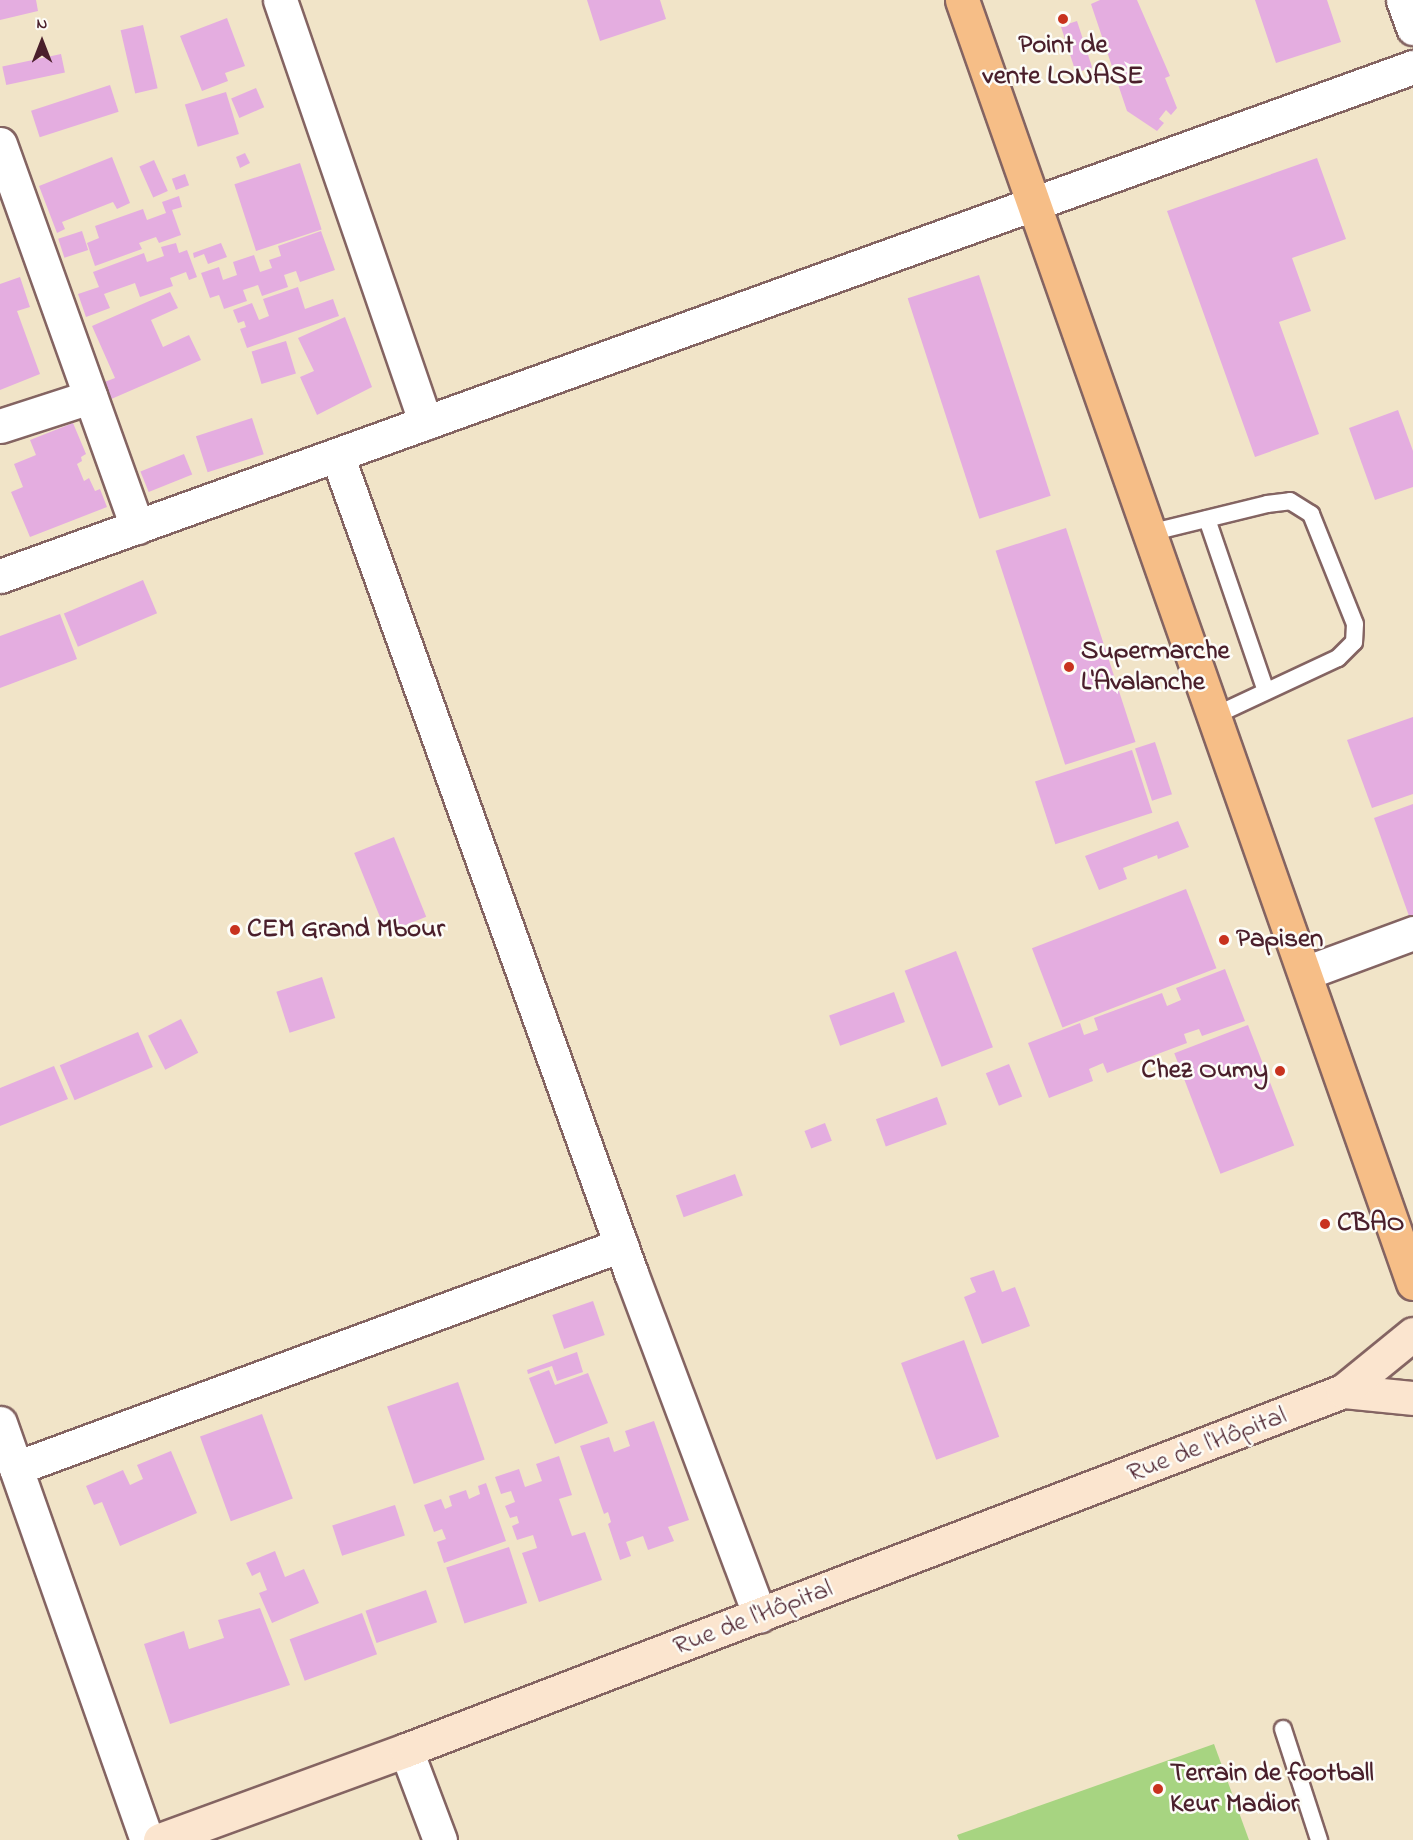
<!DOCTYPE html>
<html>
<head>
<meta charset="utf-8">
<style>
	body { margin:0 }
	#map { position:relative; width:1413px; height:1840px; overflow:hidden; background:#f1e4c8; font-family:"Indie Flower",sans-serif }
	div>[style] { position:absolute }
	[style*='--x'] { left:calc(var(--x)*1px); top:calc(var(--y)*1px); width:calc(var(--w)*1px); rotate:calc(var(--a)*1deg) }
	.green>* { inset:0; background:#a7d481 }
	.building>* { inset:0; background:#e4ade0; transform-origin:0 0 }
	.roads { filter:drop-shadow(2px 0 #846462) drop-shadow(-2px 0 #846462) drop-shadow(0 2px #846462) drop-shadow(0 -2px #846462) }
	.service>* { height:16px; margin:-8px; padding:0 8px; transform-origin:8px; border-radius:8px; background:#fff }
	.minor>* { height:33px; margin:-16.5px; padding:0 16.5px; transform-origin:16.5px; border-radius:16.5px; background:#fff }
	.secondary>* { height:33px; margin:-16.5px; padding:0 16.5px; transform-origin:16.5px; border-radius:16.5px; background:#fbe5cf }
	.trunk>* { height:33px; margin:-16.5px; padding:0 16.5px; transform-origin:16.5px; border-radius:16.5px; background:#f6be87 }
	.dots>* { width:16px; height:16px; translate:-50% -50%; box-sizing:border-box; border:3px solid #fdfcf7; border-radius:50% }
	span { translate:-50% -50%; white-space:nowrap; text-align:center; line-height:1.15; -webkit-text-stroke:5px #fdfcf7; paint-order:stroke }
	.poi-label { font-size:27px; color:#4a1f2b; font-weight:700 }
	.left { translate:0 -50%; text-align:left }
	.right { translate:-100% -50%; text-align:right }
	.street-label { font-size:27px; color:#4a1f2b }
	.north { position:absolute; left:12px; top:12px; width:60px; height:60px; -webkit-text-stroke:4px #fdfcf7; paint-order:stroke; rotate:0deg; font-size:16px; font-weight:700; line-height:24px; text-align:center; color:#4a1f2b }
	.north::after { content:''; display:block; margin:auto; width:21px; height:27px; background:#4a1f2b; clip-path:polygon(50% 0,100% 100%,50% 72%,0 100%) }
</style>
</head>
<body>
<div id="map">
	<div class="green">
		<i style="clip-path:polygon(1214px 1744px,1249px 1840px,959px 1840px,957px 1835px)"></i>
	</div>
	<div class="building">
		<i style="clip-path:polygon(0 0,36px 0,38px 11px,0 20px)"></i>
		<i style="clip-path:polygon(587px 0,660px 0,666px 19px,600px 41px)"></i>
		<i style="clip-path:polygon(1100px 0,1137px 0,1170px 76px,1165px 78px,1177px 108px,1171px 115px,1166px 110px,1159px 119px,1164px 123px,1157px 131px,1127px 111px,1091px 4px)"></i>
		<i style="clip-path:polygon(1255px 0,1327px 0,1341px 42px,1276px 63px)"></i>
		<i style="clip-path:polygon(227px 18px,245px 66px,225px 73px,228px 81px,202px 91px,180px 36px)"></i>
		<i style="left:1077px;top:21px;width:49px;height:17px;rotate:72deg"></i>
		<i style="left:143px;top:25px;width:65px;height:23px;rotate:77deg"></i>
		<i style="left:61px;top:54px;width:19px;height:60px;rotate:78deg"></i>
		<i style="left:110px;top:85px;width:28px;height:83px;rotate:72deg"></i>
		<i style="left:256px;top:88px;width:21px;height:27px;rotate:67deg"></i>
		<i style="left:226px;top:92px;width:44px;height:43px;rotate:73deg"></i>
		<i style="clip-path:polygon(245px 153px,250px 163px,240px 168px,236px 157px)"></i>
		<i style="clip-path:polygon(112px 157px,130px 203px,117px 209px,113px 202px,62px 222px,65px 229px,57px 233px,39px 186px)"></i>
		<i style="clip-path:polygon(1317px 158px,1346px 239px,1292px 258px,1311px 311px,1279px 322px,1319px 434px,1255px 457px,1167px 211px)"></i>
		<i style="left:154px;top:160px;width:34px;height:16px;rotate:66deg"></i>
		<i style="left:300px;top:163px;width:70px;height:69px;rotate:72deg"></i>
		<i style="left:185px;top:174px;width:12px;height:14px;rotate:70deg"></i>
		<i style="clip-path:polygon(179px 196px,182px 207px,172px 210px,181px 235px,159px 243px,156px 237px,139px 243px,142px 249px,95px 266px,87px 243px,99px 238px,95px 226px,143px 209px,147px 220px,166px 213px,162px 202px)"></i>
		<i style="left:82px;top:231px;width:20px;height:25px;rotate:72deg"></i>
		<i style="clip-path:polygon(321px 231px,335px 270px,300px 282px,296px 271px,284px 275px,288px 287px,262px 296px,258px 285px,243px 290px,247px 301px,224px 309px,219px 295px,210px 298px,201px 273px,219px 267px,223px 280px,237px 275px,233px 262px,254px 255px,260px 272px,272px 268px,269px 260px,281px 256px,278px 246px)"></i>
		<i style="clip-path:polygon(176px 243px,179px 253px,187px 250px,197px 277px,189px 280px,186px 272px,170px 278px,173px 286px,140px 297px,135px 283px,104px 294px,110px 308px,86px 317px,78px 294px,99px 287px,93px 272px,144px 253px,147px 262px,164px 256px,161px 247px)"></i>
		<i style="clip-path:polygon(221px 243px,227px 257px,208px 264px,204px 254px,194px 258px,193px 253px)"></i>
		<i style="left:979px;top:275px;width:232px;height:75px;rotate:72deg"></i>
		<i style="clip-path:polygon(20px 277px,30px 307px,17px 311px,40px 374px,0 390px,0 284px)"></i>
		<i style="clip-path:polygon(298px 287px,305px 309px,333px 299px,339px 316px,247px 348px,240px 329px,246px 327px,244px 321px,238px 323px,233px 310px,252px 303px,259px 320px,269px 316px,263px 299px)"></i>
		<i style="clip-path:polygon(170px 292px,178px 308px,151px 320px,163px 347px,189px 335px,201px 360px,109px 400px,102px 383px,115px 378px,92px 326px)"></i>
		<i style="clip-path:polygon(345px 317px,372px 387px,317px 415px,300px 377px,314px 371px,298px 338px)"></i>
		<i style="left:286px;top:341px;width:34px;height:36px;rotate:73deg"></i>
		<i style="clip-path:polygon(1398px 410px,1413px 451px,1413px 487px,1375px 500px,1349px 428px)"></i>
		<i style="left:252px;top:418px;width:38px;height:59px;rotate:72deg"></i>
		<i style="clip-path:polygon(73px 423px,86px 454px,81px 457px,82px 461px,77px 464px,84px 481px,89px 478px,95px 491px,100px 489px,107px 507px,30px 537px,11px 492px,23px 487px,14px 464px,36px 455px,30px 440px)"></i>
		<i style="left:184px;top:454px;width:22px;height:47px;rotate:68deg"></i>
		<i style="left:1066px;top:528px;width:225px;height:74px;rotate:72deg"></i>
		<i style="left:143px;top:580px;width:36px;height:86px;rotate:67deg"></i>
		<i style="clip-path:polygon(60px 614px,77px 659px,0 688px,0 636px)"></i>
		<i style="clip-path:polygon(1413px 717px,1413px 794px,1372px 808px,1347px 740px)"></i>
		<i style="left:1155px;top:742px;width:55px;height:21px;rotate:72deg"></i>
		<i style="left:1132px;top:750px;width:66px;height:102px;rotate:72deg"></i>
		<i style="clip-path:polygon(1413px 804px,1413px 915px,1409px 916px,1374px 818px)"></i>
		<i style="clip-path:polygon(1178px 821px,1189px 847px,1158px 859px,1157px 855px,1123px 868px,1127px 879px,1099px 890px,1085px 856px)"></i>
		<i style="left:394px;top:837px;width:86px;height:43px;rotate:68deg"></i>
		<i style="left:1186px;top:889px;width:85px;height:165px;rotate:69deg"></i>
		<i style="left:956px;top:951px;width:103px;height:55px;rotate:69deg"></i>
		<i style="clip-path:polygon(1225px 969px,1245px 1021px,1202px 1036px,1199px 1029px,1184px 1034px,1187px 1043px,1107px 1073px,1103px 1063px,1089px 1069px,1093px 1081px,1049px 1098px,1028px 1043px,1080px 1023px,1084px 1035px,1098px 1030px,1094px 1018px,1162px 993px,1167px 1006px,1181px 1000px,1176px 988px)"></i>
		<i style="left:322px;top:977px;width:43px;height:48px;rotate:72deg"></i>
		<i style="left:894px;top:992px;width:32px;height:69px;rotate:70deg"></i>
		<i style="left:181px;top:1019px;width:38px;height:37px;rotate:63deg"></i>
		<i style="left:1248px;top:1025px;width:129px;height:79px;rotate:69deg"></i>
		<i style="left:138px;top:1032px;width:38px;height:85px;rotate:67deg"></i>
		<i style="left:1009px;top:1064px;width:35px;height:25px;rotate:68deg"></i>
		<i style="clip-path:polygon(54px 1066px,68px 1099px,0 1126px,0 1088px)"></i>
		<i style="left:937px;top:1097px;width:29px;height:65px;rotate:70deg"></i>
		<i style="left:825px;top:1123px;width:19px;height:22px;rotate:69deg"></i>
		<i style="left:735px;top:1174px;width:23px;height:63px;rotate:70deg"></i>
		<i style="clip-path:polygon(994px 1270px,1002px 1292px,1015px 1287px,1030px 1326px,982px 1344px,964px 1297px,976px 1292px,970px 1278px)"></i>
		<i style="left:593px;top:1301px;width:36px;height:43px;rotate:71deg"></i>
		<i style="left:964px;top:1340px;width:103px;height:67px;rotate:70deg"></i>
		<i style="clip-path:polygon(577px 1352px,583px 1372px,557px 1381px,552px 1366px,528px 1374px,527px 1370px)"></i>
		<i style="clip-path:polygon(549px 1370px,555px 1385px,588px 1373px,608px 1423px,555px 1444px,529px 1378px)"></i>
		<i style="left:458px;top:1382px;width:82px;height:75px;rotate:71deg"></i>
		<i style="left:262px;top:1414px;width:90px;height:66px;rotate:70deg"></i>
		<i style="clip-path:polygon(654px 1421px,689px 1520px,668px 1527px,674px 1541px,648px 1550px,643px 1536px,626px 1542px,631px 1556px,620px 1560px,608px 1524px,611px 1522px,608px 1512px,604px 1514px,580px 1446px,609px 1437px,614px 1452px,630px 1446px,625px 1431px)"></i>
		<i style="clip-path:polygon(171px 1451px,197px 1513px,120px 1546px,102px 1502px,94px 1505px,86px 1486px,123px 1470px,130px 1485px,143px 1479px,137px 1465px)"></i>
		<i style="clip-path:polygon(559px 1456px,572px 1495px,559px 1499px,572px 1536px,585px 1532px,602px 1580px,539px 1602px,522px 1553px,537px 1548px,533px 1535px,517px 1540px,512px 1526px,519px 1523px,517px 1516px,510px 1518px,505px 1506px,515px 1502px,511px 1491px,501px 1494px,495px 1477px,519px 1469px,525px 1487px,542px 1481px,536px 1464px)"></i>
		<i style="clip-path:polygon(486px 1483px,506px 1541px,444px 1563px,437px 1542px,446px 1539px,442px 1529px,434px 1532px,424px 1505px,441px 1499px,445px 1509px,452px 1506px,449px 1496px,466px 1490px,469px 1499px,480px 1494px,478px 1486px)"></i>
		<i style="left:395px;top:1505px;width:32px;height:66px;rotate:72deg"></i>
		<i style="left:509px;top:1547px;width:59px;height:66px;rotate:72deg"></i>
		<i style="clip-path:polygon(275px 1551px,285px 1577px,304px 1569px,319px 1603px,272px 1623px,259px 1593px,267px 1590px,260px 1572px,252px 1576px,246px 1563px)"></i>
		<i style="left:426px;top:1590px;width:34px;height:64px;rotate:71deg"></i>
		<i style="clip-path:polygon(260px 1608px,290px 1685px,170px 1724px,144px 1644px,184px 1631px,189px 1649px,224px 1638px,218px 1620px)"></i>
		<i style="left:362px;top:1613px;width:44px;height:77px;rotate:70deg"></i>
	</div>
	<div class="roads">
		<div class="service">
			<i style="--x:1207;--y:519;--w:182;--a:71.1"></i>
			<i style="--x:1149;--y:533;--w:122;--a:-13.8"></i>
			<i style="--x:1267;--y:504;--w:23;--a:-7"></i>
			<i style="--x:1290;--y:501;--w:25;--a:32"></i>
			<i style="--x:1311;--y:514;--w:118;--a:68.2"></i>
			<i style="--x:1355;--y:624;--w:18;--a:93"></i>
			<i style="--x:1354;--y:642;--w:23;--a:135"></i>
			<i style="--x:1338;--y:658;--w:137;--a:154.9"></i>
			<i style="--x:1283;--y:1729;--w:117;--a:72"></i>
		</div>
		<div class="minor">
			<i style="--x:280;--y:0;--w:447;--a:71"></i>
			<i style="--x:1403;--y:0;--w:30;--a:70"></i>
			<i style="--x:0;--y:144;--w:407;--a:70.3"></i>
			<i style="--x:0;--y:426;--w:95;--a:-17.9"></i>
			<i style="--x:337;--y:455;--w:869;--a:70.23"></i>
			<i style="--x:631;--y:1273;--w:366;--a:69.4"></i>
			<i style="--x:0;--y:576;--w:1502;--a:-19.81"></i>
			<i style="--x:1305;--y:973;--w:115;--a:-20.3"></i>
			<i style="--x:0;--y:1423;--w:442;--a:70.6"></i>
			<i style="--x:16;--y:1468;--w:645;--a:-20.23"></i>
			<i style="--x:406;--y:1750;--w:96;--a:69.3"></i>
		</div>
		<div class="secondary">
			<i style="--x:1343;--y:1391;--w:70;--a:5.7"></i>
			<i style="--x:160;--y:1840;--w:262;--a:-20.1"></i>
			<i style="--x:406;--y:1750;--w:1003;--a:-20.96"></i>
			<i style="--x:1343;--y:1391;--w:90;--a:-39.2"></i>
		</div>
		<div class="trunk">
			<i style="--x:962;--y:0;--w:1360;--a:70.63"></i>
		</div>
	</div>
	<div class="dots">
		<i style="left:1063px;top:19px;background:#c8321e"></i>
		<i style="left:1069px;top:667px;background:#c8321e"></i>
		<i style="left:235px;top:930px;background:#c8321e"></i>
		<i style="left:1224px;top:940px;background:#c8321e"></i>
		<i style="left:1280px;top:1071px;background:#c8321e"></i>
		<i style="left:1325px;top:1224px;background:#c8321e"></i>
		<i style="left:1158px;top:1789px;background:#c8321e"></i>
	</div>
	<div class="poi-label">
		<span style="left:1063px;top:61px">Point de<br>vente LONASE</span>
		<span class="left" style="left:1081px;top:667px">Supermarche<br>L'Avalanche</span>
		<span class="left" style="left:247px;top:930px">CEM Grand Mbour</span>
		<span class="left" style="left:1236px;top:940px">Papisen</span>
		<span class="right" style="left:1268px;top:1071px">Chez Oumy</span>
		<span class="left" style="left:1337px;top:1224px">CBAO</span>
		<span class="left" style="left:1170px;top:1789px">Terrain de football<br>Keur Madior</span>
	</div>
	<div class="street-label">
		<span style="left:1207px;top:1445px;rotate:-21deg">Rue de l'Hôpital</span>
		<span style="left:753px;top:1618px;rotate:-21deg">Rue de l'Hôpital</span>
	</div>
	<div class="north">N</div>
</div>
</body>
</html>
